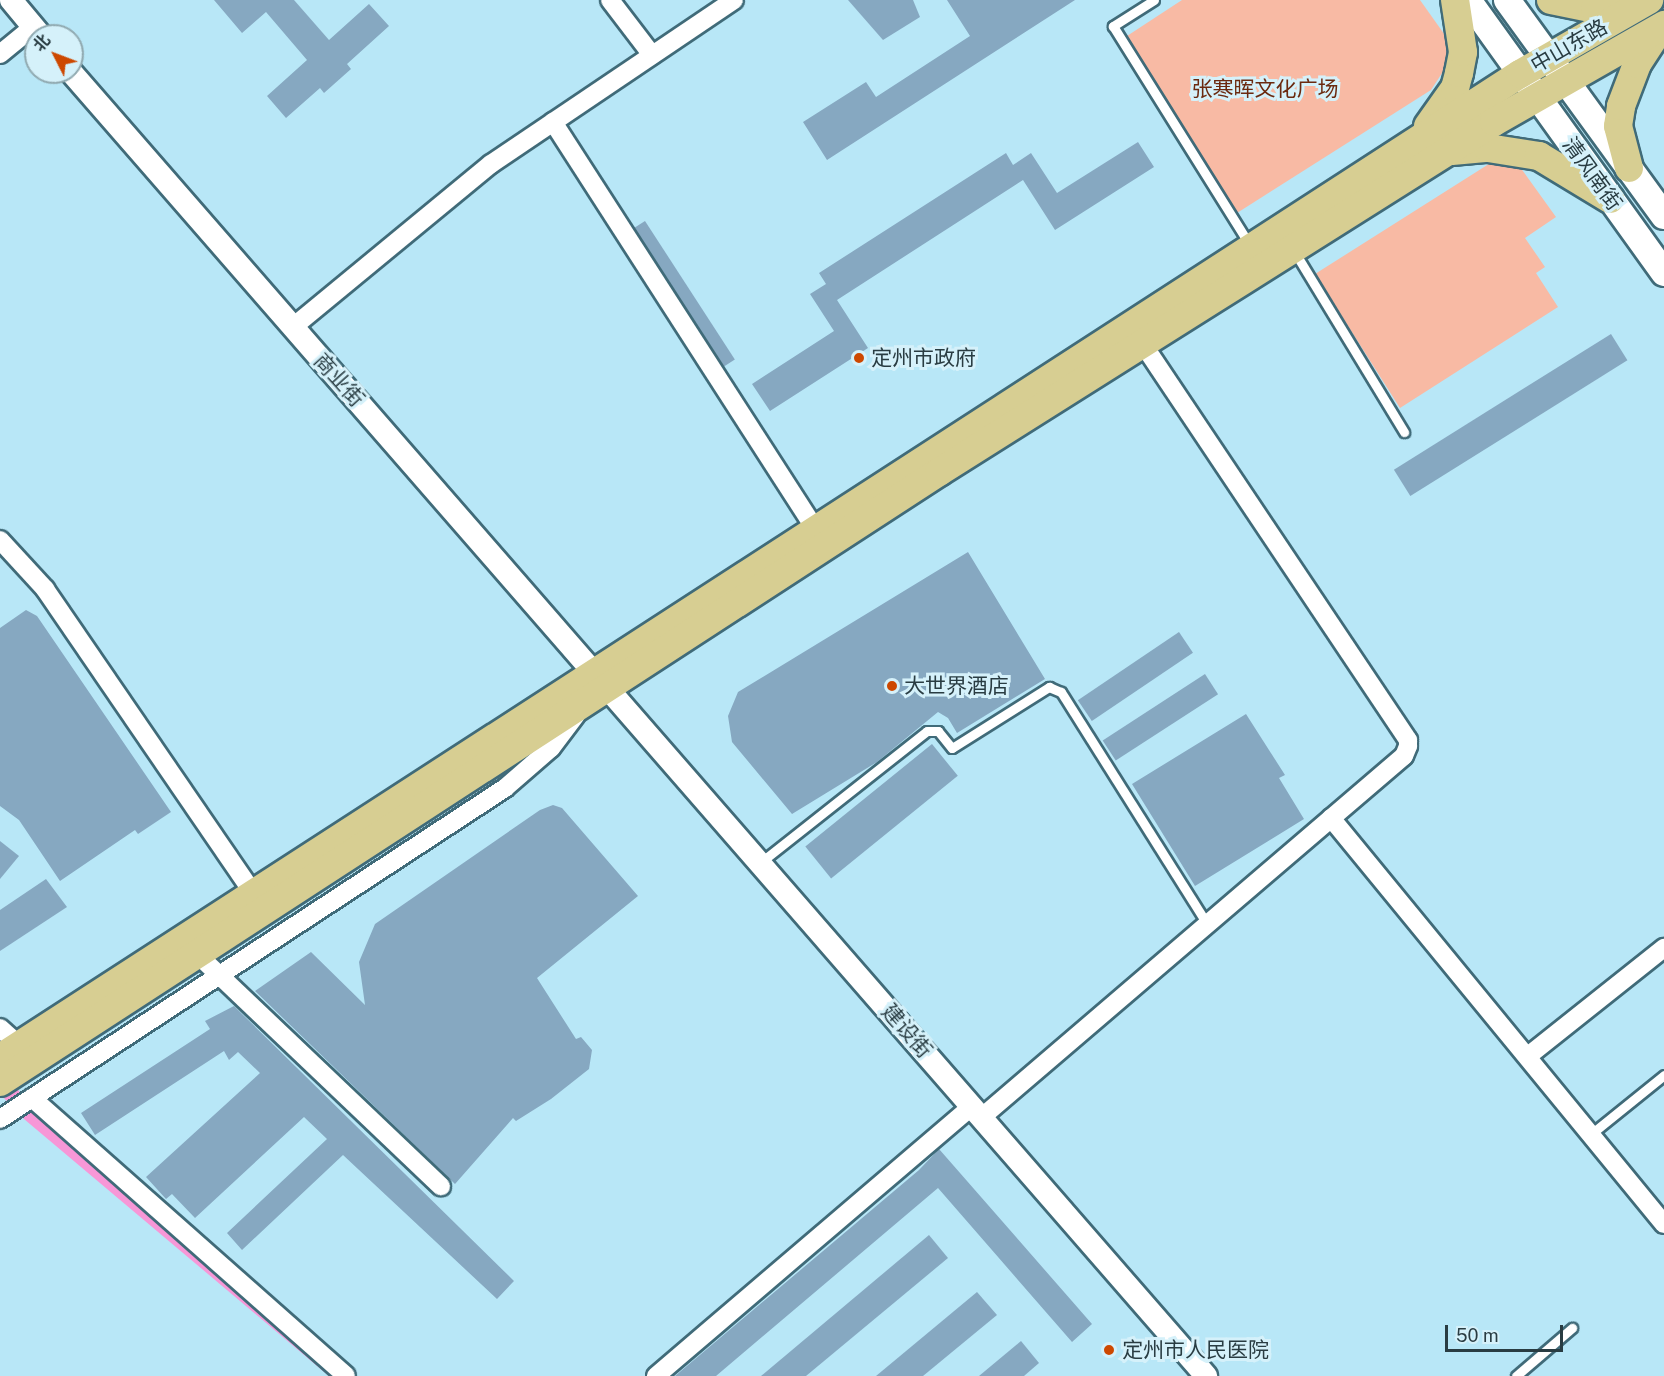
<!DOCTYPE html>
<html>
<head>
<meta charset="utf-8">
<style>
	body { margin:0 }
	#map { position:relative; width:1664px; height:1376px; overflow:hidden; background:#b8e7f7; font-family:"Public Sans","Noto Sans SC",sans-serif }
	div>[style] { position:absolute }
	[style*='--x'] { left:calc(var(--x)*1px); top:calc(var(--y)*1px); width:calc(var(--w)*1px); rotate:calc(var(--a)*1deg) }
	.green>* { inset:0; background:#f8baa4 }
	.water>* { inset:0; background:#f797d7 }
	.building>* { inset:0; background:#86a8c1; transform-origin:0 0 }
	.roads { filter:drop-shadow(2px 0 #406b79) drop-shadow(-2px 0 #406b79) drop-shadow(0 2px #406b79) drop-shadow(0 -2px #406b79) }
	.service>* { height:9px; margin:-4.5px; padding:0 4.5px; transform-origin:4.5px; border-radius:4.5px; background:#fff }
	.minor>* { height:18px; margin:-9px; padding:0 9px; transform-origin:9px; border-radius:9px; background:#fff }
	.tertiary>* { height:22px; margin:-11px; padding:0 11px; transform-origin:11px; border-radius:11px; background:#fff }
	.secondary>* { height:26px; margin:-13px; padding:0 13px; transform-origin:13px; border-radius:13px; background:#fff }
	.primary>* { height:28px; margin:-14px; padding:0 14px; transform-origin:14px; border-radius:14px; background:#d7ce92 }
	.dots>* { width:16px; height:16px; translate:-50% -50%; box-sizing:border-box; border:3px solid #d5f1fa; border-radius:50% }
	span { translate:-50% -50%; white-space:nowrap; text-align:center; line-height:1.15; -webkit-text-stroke:6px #d5f1fa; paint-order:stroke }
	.street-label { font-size:21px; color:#293c42 }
	.park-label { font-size:21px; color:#6b290f }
	.poi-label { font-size:21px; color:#293c42 }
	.left { translate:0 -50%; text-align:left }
	.north { position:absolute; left:24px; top:24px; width:60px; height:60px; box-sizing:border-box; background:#d5f1fa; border:2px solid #90a9b0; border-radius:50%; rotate:312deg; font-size:16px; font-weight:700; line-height:24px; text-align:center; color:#293c42 }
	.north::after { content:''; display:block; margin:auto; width:21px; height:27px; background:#cd4800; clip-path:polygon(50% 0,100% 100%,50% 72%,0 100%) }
	.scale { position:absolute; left:1445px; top:1325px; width:118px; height:27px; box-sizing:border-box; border:3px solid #293c42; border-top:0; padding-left:8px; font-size:18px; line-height:21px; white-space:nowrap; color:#293c42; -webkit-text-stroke:4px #d5f1fa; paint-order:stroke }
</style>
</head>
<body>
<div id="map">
	<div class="green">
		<i style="clip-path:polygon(1182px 0,1420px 0,1447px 38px,1448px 64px,1431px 90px,1237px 213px,1127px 36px)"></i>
		<i style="clip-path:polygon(1492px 162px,1520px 167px,1556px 217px,1525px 238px,1545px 267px,1536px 273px,1558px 307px,1400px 408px,1315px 274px)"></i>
	</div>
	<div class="water">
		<i style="clip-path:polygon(0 1068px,33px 1108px,343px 1376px,329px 1376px,24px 1119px,0 1094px)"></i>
	</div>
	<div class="building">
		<i style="clip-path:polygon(214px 0,294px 0,329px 40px,369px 4px,389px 26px,347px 64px,351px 69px,324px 93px,320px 88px,286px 118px,267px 96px,307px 60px,266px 12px,242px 33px)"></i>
		<i style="clip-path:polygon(848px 0,913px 0,920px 17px,883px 40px)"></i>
		<i style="clip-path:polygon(947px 0,1075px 0,827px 160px,803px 122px,866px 82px,876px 97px,970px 36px)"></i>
		<i style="clip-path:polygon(1138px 142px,1154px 167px,1055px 230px,1023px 180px,837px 300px,868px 348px,770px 411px,752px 384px,834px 331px,810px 294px,826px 284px,819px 273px,1006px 153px,1013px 165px,1031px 153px,1057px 193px)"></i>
		<i style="left:645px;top:221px;width:165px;height:13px;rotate:57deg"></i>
		<i style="left:1611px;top:334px;width:31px;height:256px;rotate:58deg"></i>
		<i style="clip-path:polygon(968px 552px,1045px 679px,957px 733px,948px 718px,938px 712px,877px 762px,792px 814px,732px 742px,728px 716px,738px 692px)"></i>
		<i style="clip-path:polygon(26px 610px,37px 616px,171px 812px,138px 834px,135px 830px,60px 881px,19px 820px,0 806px,0 628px)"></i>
		<i style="left:1179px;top:632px;width:25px;height:122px;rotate:56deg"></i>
		<i style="left:1205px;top:674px;width:24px;height:122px;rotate:57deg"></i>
		<i style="clip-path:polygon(1246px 714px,1285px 775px,1279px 778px,1304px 819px,1195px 886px,1132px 784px)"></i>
		<i style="left:932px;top:744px;width:41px;height:163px;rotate:51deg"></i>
		<i style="clip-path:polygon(553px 805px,562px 808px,638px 896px,537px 978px,576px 1039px,581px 1037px,592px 1050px,589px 1069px,551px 1099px,516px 1121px,513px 1118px,455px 1184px,255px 991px,311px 952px,365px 1005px,359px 962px,375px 924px,540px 810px)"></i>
		<i style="clip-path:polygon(0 841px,19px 856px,0 879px)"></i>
		<i style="clip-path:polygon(46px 879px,67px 907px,0 951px,0 910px)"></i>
		<i style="clip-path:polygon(234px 1006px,514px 1281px,497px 1299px,343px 1155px,242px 1250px,227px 1233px,327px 1139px,304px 1117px,195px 1218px,172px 1194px,166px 1199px,146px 1177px,260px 1073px,238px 1052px,229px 1060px,224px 1051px,95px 1135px,81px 1113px,210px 1029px,205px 1021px)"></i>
		<i style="clip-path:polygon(939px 1149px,1092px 1324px,1072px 1342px,938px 1188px,716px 1376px,675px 1376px,919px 1170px)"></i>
		<i style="clip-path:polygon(929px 1235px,948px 1258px,806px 1376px,761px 1376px)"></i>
		<i style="clip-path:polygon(977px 1292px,997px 1315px,923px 1376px,876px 1376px)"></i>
		<i style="clip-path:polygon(1021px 1341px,1039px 1363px,1024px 1376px,979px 1376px)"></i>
	</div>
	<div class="roads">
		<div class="service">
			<i style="--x:1154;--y:0;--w:49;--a:147.6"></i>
			<i style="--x:1113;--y:26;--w:258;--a:58"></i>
			<i style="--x:1294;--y:251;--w:212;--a:58.7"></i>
			<i style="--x:761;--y:862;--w:211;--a:-38.3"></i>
			<i style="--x:927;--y:731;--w:11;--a:0"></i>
			<i style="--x:938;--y:731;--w:22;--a:51"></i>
			<i style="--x:952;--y:748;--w:115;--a:-32.2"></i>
			<i style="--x:1049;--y:687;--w:13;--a:23"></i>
			<i style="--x:1061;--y:692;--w:274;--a:57.8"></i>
			<i style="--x:1591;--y:1134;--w:94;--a:-38.9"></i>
			<i style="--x:1516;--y:1376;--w:74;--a:-40.6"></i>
		</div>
		<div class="minor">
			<i style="--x:610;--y:0;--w:69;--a:52.6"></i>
			<i style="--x:0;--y:54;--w:43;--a:-39.3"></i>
			<i style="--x:553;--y:122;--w:483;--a:57.2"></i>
			<i style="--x:293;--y:327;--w:256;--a:-39.5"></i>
			<i style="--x:491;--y:164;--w:293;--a:-34"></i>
			<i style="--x:0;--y:540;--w:67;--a:47.4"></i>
			<i style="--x:45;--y:589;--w:368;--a:55.6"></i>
			<i style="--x:1331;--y:818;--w:525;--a:50.64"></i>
			<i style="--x:197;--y:954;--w:337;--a:43.6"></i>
			<i style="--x:0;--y:1028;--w:25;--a:42"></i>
			<i style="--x:1528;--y:1056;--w:174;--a:-38.5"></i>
			<i style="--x:32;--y:1098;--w:419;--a:41.5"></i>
			<i style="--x:982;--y:1117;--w:555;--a:-40.55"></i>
			<i style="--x:1404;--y:756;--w:11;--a:-68"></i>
			<i style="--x:1408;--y:746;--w:6;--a:-90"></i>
			<i style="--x:1408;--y:740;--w:476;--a:-123.8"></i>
			<i style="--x:0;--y:1119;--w:604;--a:-33.24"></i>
			<i style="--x:505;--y:788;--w:61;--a:-41"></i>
			<i style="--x:551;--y:748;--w:41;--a:-52.9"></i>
			<i style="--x:656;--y:1376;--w:416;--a:-40.5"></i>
		</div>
		<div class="tertiary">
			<i style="--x:11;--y:0;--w:47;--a:50.2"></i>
			<i style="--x:71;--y:72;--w:1729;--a:48.96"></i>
		</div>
		<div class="secondary">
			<i style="--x:1468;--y:0;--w:336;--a:54.3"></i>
			<i style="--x:1507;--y:0;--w:267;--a:54"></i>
		</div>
		<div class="primary">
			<i style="--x:1551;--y:0;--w:45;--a:11.6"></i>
			<i style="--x:1595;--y:9;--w:36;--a:-5"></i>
			<i style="--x:1428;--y:126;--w:47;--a:-54.6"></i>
			<i style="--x:1455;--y:88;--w:16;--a:-75"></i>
			<i style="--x:1459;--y:73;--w:21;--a:-79"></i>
			<i style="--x:1463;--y:52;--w:53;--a:-98.7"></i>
			<i style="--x:1452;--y:151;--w:36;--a:-5"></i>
			<i style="--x:1488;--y:148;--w:52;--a:8.9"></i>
			<i style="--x:1539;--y:156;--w:83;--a:31.2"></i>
			<i style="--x:1629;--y:168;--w:43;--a:-104.7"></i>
			<i style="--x:1618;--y:126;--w:20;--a:-81"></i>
			<i style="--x:1621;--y:106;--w:45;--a:-69.1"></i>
			<i style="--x:1637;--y:64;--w:38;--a:-57"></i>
			<i style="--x:0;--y:1058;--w:1811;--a:-32.92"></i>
			<i style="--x:1520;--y:74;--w:149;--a:-29.8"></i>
			<i style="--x:0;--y:1082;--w:1120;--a:-33.01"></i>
			<i style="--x:939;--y:472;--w:656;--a:-32.24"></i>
			<i style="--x:1494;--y:122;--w:196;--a:-29.7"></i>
		</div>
	</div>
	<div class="dots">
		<i style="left:859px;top:358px;background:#cd4800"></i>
		<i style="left:892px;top:686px;background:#cd4800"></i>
		<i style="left:1109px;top:1350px;background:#cd4800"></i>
	</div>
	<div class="street-label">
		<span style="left:1569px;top:46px;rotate:-30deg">中山东路</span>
		<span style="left:1592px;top:174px;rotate:54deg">清风南街</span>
		<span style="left:339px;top:380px;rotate:48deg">商业街</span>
		<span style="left:907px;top:1031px;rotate:49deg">建设街</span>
	</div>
	<div class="park-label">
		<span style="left:1265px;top:89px">张寒晖文化广场</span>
	</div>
	<div class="poi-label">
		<span class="left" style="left:871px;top:358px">定州市政府</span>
		<span class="left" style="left:904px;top:686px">大世界酒店</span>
		<span class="left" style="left:1122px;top:1350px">定州市人民医院</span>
	</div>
	<div class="north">北</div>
	<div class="scale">50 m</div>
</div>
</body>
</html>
